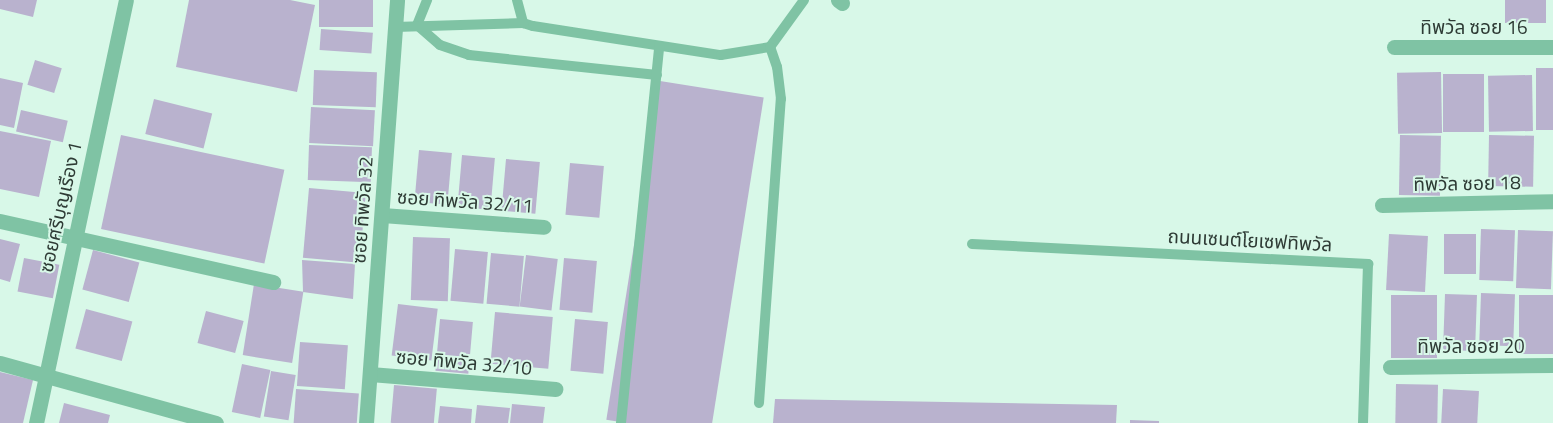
<!DOCTYPE html>
<html>
<head>
<meta charset="utf-8">
<style>
	body { margin:0 }
	#map { position:relative; width:1553px; height:423px; overflow:hidden; background:#d8f8e8; font-family:"Titillium Web","Noto Sans Thai",sans-serif }
	div>[style] { position:absolute }
	[style*='--x'] { left:calc(var(--x)*1px); top:calc(var(--y)*1px); width:calc(var(--w)*1px); rotate:calc(var(--a)*1deg) }
	.building>* { inset:0; background:#b9b2ce; transform-origin:0 0 }
	.lane>* { height:10px; margin:-5px; padding:0 5px; transform-origin:5px; border-radius:5px; background:#7fc3a4 }
	.street>* { height:15px; margin:-7.5px; padding:0 7.5px; transform-origin:7.5px; border-radius:7.5px; background:#7fc3a4 }
	span { translate:-50% -50%; white-space:nowrap; text-align:center; line-height:1.15; -webkit-text-stroke:4px #d8f8e8; paint-order:stroke }
	.street-label { font-size:19px; color:#2e3b35 }
</style>
</head>
<body>
<div id="map">
	<div class="building">
		<i style="clip-path:polygon(0 0,37px 0,33px 17px,0 9px)"></i>
		<i style="clip-path:polygon(189px 0,290px 0,315px 5px,297px 92px,176px 67px)"></i>
		<i style="left:319px;top:0;width:54px;height:27px"></i>
		<i style="left:1505px;top:0;width:41px;height:23px"></i>
		<i style="left:321px;top:29px;width:52px;height:21px;rotate:4deg"></i>
		<i style="left:35px;top:60px;width:28px;height:26px;rotate:17deg"></i>
		<i style="left:1536px;top:68px;width:17px;height:62px"></i>
		<i style="left:314px;top:70px;width:63px;height:35px;rotate:2deg"></i>
		<i style="left:1441px;top:72px;width:61px;height:44px;rotate:89deg"></i>
		<i style="left:1443px;top:74px;width:41px;height:58px"></i>
		<i style="left:1532px;top:75px;width:56px;height:44px;rotate:89deg"></i>
		<i style="clip-path:polygon(0 78px,23px 83px,14px 128px,0 125px)"></i>
		<i style="left:660px;top:81px;width:105px;height:343px;rotate:9deg"></i>
		<i style="left:154px;top:99px;width:60px;height:36px;rotate:14deg"></i>
		<i style="left:311px;top:107px;width:64px;height:36px;rotate:3deg"></i>
		<i style="left:21px;top:110px;width:48px;height:22px;rotate:13deg"></i>
		<i style="clip-path:polygon(0 131px,51px 141px,39px 197px,0 189px)"></i>
		<i style="left:121px;top:135px;width:167px;height:96px;rotate:12deg"></i>
		<i style="left:1400px;top:135px;width:41px;height:60px;rotate:1deg"></i>
		<i style="left:1489px;top:135px;width:45px;height:51px;rotate:1deg"></i>
		<i style="left:309px;top:145px;width:63px;height:35px;rotate:2deg"></i>
		<i style="left:419px;top:150px;width:33px;height:52px;rotate:5deg"></i>
		<i style="left:462px;top:155px;width:33px;height:52px;rotate:5deg"></i>
		<i style="left:506px;top:159px;width:34px;height:52px;rotate:5deg"></i>
		<i style="left:570px;top:163px;width:34px;height:52px;rotate:5deg"></i>
		<i style="left:309px;top:188px;width:57px;height:70px;rotate:5deg"></i>
		<i style="left:1481px;top:229px;width:34px;height:51px;rotate:2deg"></i>
		<i style="left:1518px;top:230px;width:35px;height:58px;rotate:2deg"></i>
		<i style="left:1389px;top:234px;width:39px;height:56px;rotate:3deg"></i>
		<i style="left:1444px;top:234px;width:32px;height:40px"></i>
		<i style="left:413px;top:237px;width:37px;height:63px;rotate:2deg"></i>
		<i style="clip-path:polygon(0 239px,20px 244px,10px 282px,0 279px)"></i>
		<i style="left:455px;top:249px;width:33px;height:52px;rotate:5deg"></i>
		<i style="left:93px;top:250px;width:48px;height:41px;rotate:15deg"></i>
		<i style="left:491px;top:253px;width:33px;height:51px;rotate:5deg"></i>
		<i style="left:526px;top:255px;width:32px;height:52px;rotate:7deg"></i>
		<i style="left:24px;top:258px;width:36px;height:34px;rotate:11deg"></i>
		<i style="left:564px;top:258px;width:33px;height:52px;rotate:5deg"></i>
		<i style="clip-path:polygon(302px 260px,355px 264px,353px 299px,303px 292px)"></i>
		<i style="left:254px;top:284px;width:50px;height:72px;rotate:9deg"></i>
		<i style="left:1481px;top:293px;width:34px;height:52px;rotate:2deg"></i>
		<i style="left:1445px;top:294px;width:32px;height:56px;rotate:2deg"></i>
		<i style="left:1391px;top:295px;width:46px;height:63px"></i>
		<i style="left:1519px;top:295px;width:34px;height:59px"></i>
		<i style="left:398px;top:304px;width:40px;height:52px;rotate:7deg"></i>
		<i style="left:86px;top:309px;width:48px;height:41px;rotate:15deg"></i>
		<i style="left:206px;top:311px;width:39px;height:33px;rotate:15deg"></i>
		<i style="left:495px;top:312px;width:58px;height:52px;rotate:5deg"></i>
		<i style="left:440px;top:319px;width:33px;height:52px;rotate:5deg"></i>
		<i style="left:575px;top:319px;width:33px;height:52px;rotate:5deg"></i>
		<i style="left:300px;top:342px;width:48px;height:44px;rotate:4deg"></i>
		<i style="left:242px;top:364px;width:29px;height:49px;rotate:12deg"></i>
		<i style="left:271px;top:371px;width:25px;height:46px;rotate:9deg"></i>
		<i style="clip-path:polygon(0 372px,33px 380px,23px 423px,0 423px)"></i>
		<i style="left:1396px;top:384px;width:42px;height:39px;rotate:1deg"></i>
		<i style="left:394px;top:385px;width:43px;height:38px;rotate:5deg"></i>
		<i style="left:296px;top:389px;width:63px;height:34px;rotate:4deg"></i>
		<i style="left:1443px;top:389px;width:36px;height:34px;rotate:3deg"></i>
		<i style="clip-path:polygon(775px 399px,1117px 405px,1116px 423px,773px 423px)"></i>
		<i style="clip-path:polygon(64px 403px,110px 415px,108px 423px,59px 423px)"></i>
		<i style="clip-path:polygon(512px 404px,545px 407px,543px 423px,510px 423px)"></i>
		<i style="clip-path:polygon(477px 405px,510px 408px,508px 423px,475px 423px)"></i>
		<i style="clip-path:polygon(440px 406px,472px 409px,471px 423px,438px 423px)"></i>
		<i style="clip-path:polygon(1130px 420px,1159px 421px,1159px 423px,1130px 423px)"></i>
	</div>
	<div class="lane">
		<i style="--x:517;--y:0;--w:24;--a:75"></i>
		<i style="--x:523;--y:23;--w:10;--a:17"></i>
		<i style="--x:533;--y:26;--w:190;--a:8.8"></i>
		<i style="--x:721;--y:55;--w:50;--a:-9.3"></i>
		<i style="--x:770;--y:47;--w:58;--a:-54.1"></i>
		<i style="--x:417;--y:25;--w:30;--a:41"></i>
		<i style="--x:440;--y:45;--w:31;--a:19"></i>
		<i style="--x:469;--y:55;--w:189;--a:6.1"></i>
		<i style="--x:417;--y:25;--w:27;--a:-68"></i>
		<i style="--x:395;--y:27;--w:128;--a:-1.8"></i>
		<i style="--x:972;--y:244;--w:397;--a:2.9"></i>
		<i style="--x:1368;--y:264;--w:159;--a:91.8"></i>
		<i style="--x:759;--y:403;--w:305;--a:-85.9"></i>
		<i style="--x:781;--y:99;--w:32;--a:-97"></i>
		<i style="--x:777;--y:67;--w:21;--a:-109"></i>
		<i style="--x:621;--y:423;--w:379;--a:-84.2"></i>
	</div>
	<div class="street">
		<i style="--x:838;--y:0;--w:5;--a:37"></i>
		<i style="--x:1394;--y:47;--w:159;--a:0"></i>
		<i style="--x:1382;--y:205;--w:171;--a:-1.3"></i>
		<i style="--x:382;--y:215;--w:162;--a:4.2"></i>
		<i style="--x:0;--y:221;--w:280;--a:12.6"></i>
		<i style="--x:0;--y:363;--w:224;--a:15.5"></i>
		<i style="--x:1390;--y:367;--w:163;--a:-0.7"></i>
		<i style="--x:370;--y:374;--w:186;--a:4.6"></i>
		<i style="--x:36;--y:423;--w:432;--a:-78"></i>
		<i style="--x:366;--y:423;--w:424;--a:-85.8"></i>
	</div>
	<div class="street-label">
		<span style="left:1474px;top:27px">ทิพวัล ซอย 16</span>
		<span style="left:1467px;top:183px;rotate:-1deg">ทิพวัล ซอย 18</span>
		<span style="left:465px;top:201px;rotate:4deg">ซอย ทิพวัล 32/11</span>
		<span style="left:60px;top:207px;rotate:-77deg">ซอยศรีบุญเรือง 1</span>
		<span style="left:362px;top:210px;rotate:-86deg">ซอย ทิพวัล 32</span>
		<span style="left:1250px;top:240px;rotate:3deg">ถนนเซนต์โยเซฟทิพวัล</span>
		<span style="left:1471px;top:346px">ทิพวัล ซอย 20</span>
		<span style="left:464px;top:362px;rotate:5deg">ซอย ทิพวัล 32/10</span>
	</div>
</div>
</body>
</html>
